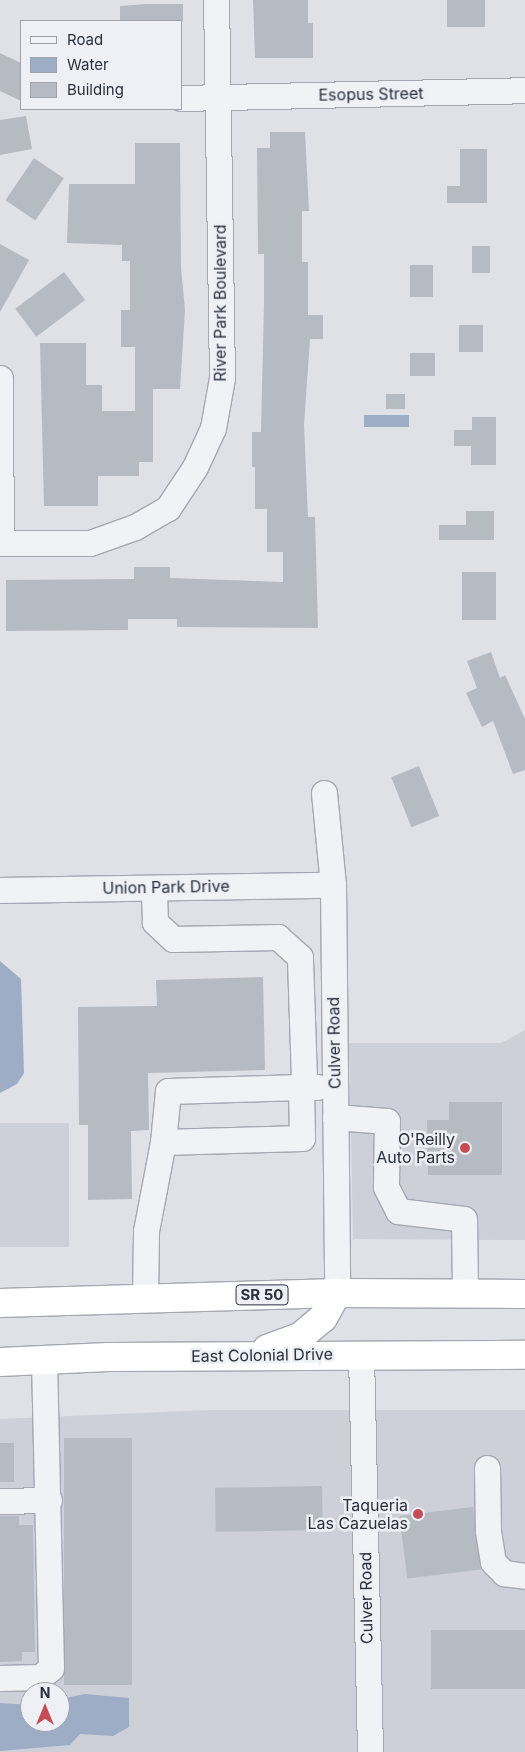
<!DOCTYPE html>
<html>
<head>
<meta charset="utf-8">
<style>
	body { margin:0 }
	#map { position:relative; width:525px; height:1752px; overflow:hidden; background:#dfe1e7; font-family:Inter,sans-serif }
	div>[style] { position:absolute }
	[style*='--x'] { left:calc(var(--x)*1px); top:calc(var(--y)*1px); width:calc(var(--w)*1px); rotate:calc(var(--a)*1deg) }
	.built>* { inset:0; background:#cdd0d9; transform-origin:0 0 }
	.water>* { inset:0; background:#9cadc5; transform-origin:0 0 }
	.building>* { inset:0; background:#b6bac3; transform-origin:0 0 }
	.roads { filter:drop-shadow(1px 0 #a5a8b1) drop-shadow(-1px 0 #a5a8b1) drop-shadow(0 1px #a5a8b1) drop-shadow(0 -1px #a5a8b1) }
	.minor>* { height:25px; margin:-12.5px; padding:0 12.5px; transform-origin:12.5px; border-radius:12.5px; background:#f1f2f6 }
	.highway>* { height:28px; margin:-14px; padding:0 14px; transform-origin:14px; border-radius:14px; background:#fff }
	.dots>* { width:14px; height:14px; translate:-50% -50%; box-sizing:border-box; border:2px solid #eef0f5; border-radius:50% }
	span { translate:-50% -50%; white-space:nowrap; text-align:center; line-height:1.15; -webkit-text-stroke:5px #eef0f5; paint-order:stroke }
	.shield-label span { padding:1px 4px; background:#eef0f5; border:1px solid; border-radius:4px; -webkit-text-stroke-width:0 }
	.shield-label { font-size:15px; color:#292f3d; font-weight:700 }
	.street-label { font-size:16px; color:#292f3d }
	.poi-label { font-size:16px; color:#292f3d }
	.right { translate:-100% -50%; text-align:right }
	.legend { position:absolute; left:20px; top:20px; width:162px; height:90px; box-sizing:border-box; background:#eef0f5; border:1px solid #9fa3ab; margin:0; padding:6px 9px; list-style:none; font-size:15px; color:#292f3d }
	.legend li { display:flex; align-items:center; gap:10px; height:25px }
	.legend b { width:25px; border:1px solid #9fa3ab }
	.north { position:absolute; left:20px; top:1682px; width:50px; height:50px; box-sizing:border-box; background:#eef0f5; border:1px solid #9fa3ab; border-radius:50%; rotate:0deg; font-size:14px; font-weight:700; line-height:20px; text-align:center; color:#292f3d }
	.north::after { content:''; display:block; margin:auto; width:18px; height:22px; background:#c54b55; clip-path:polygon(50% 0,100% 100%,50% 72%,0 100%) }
</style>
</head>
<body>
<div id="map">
	<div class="built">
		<i style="clip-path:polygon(525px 1030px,525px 1240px,353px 1239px,349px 1043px,501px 1043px)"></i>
		<i style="left:69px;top:1123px;width:124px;height:69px;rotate:90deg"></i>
		<i style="clip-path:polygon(evenodd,209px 1410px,525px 1410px,525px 1752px,0 1752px,0 1419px,209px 1410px,30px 1692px,60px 1692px,60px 1722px,30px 1722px,30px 1692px)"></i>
	</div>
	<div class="water">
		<i style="left:409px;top:415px;width:12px;height:45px;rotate:90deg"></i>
		<i style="clip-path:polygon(0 961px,21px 979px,24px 1073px,17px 1084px,0 1093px)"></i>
		<i style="clip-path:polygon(85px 1694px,129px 1698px,129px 1727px,113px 1736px,80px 1734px,70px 1745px,0 1751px,0 1703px,30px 1705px,30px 1722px,60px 1722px,60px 1699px)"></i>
	</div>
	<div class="building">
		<i style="clip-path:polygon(253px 0,308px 0,308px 23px,313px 23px,313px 58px,255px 58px)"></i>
		<i style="left:447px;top:0;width:38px;height:27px"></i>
		<i style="clip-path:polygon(147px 4px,183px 4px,183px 21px,120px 21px,120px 6px)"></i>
		<i style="clip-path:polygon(0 53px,21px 63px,21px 101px,0 91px)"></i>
		<i style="clip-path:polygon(26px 116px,32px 149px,0 155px,0 120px)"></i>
		<i style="clip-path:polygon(270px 132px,305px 132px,309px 211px,302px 211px,302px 262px,308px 262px,308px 315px,323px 315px,323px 339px,310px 339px,304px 425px,308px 517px,315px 517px,318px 628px,177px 627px,177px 619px,128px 619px,128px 630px,6px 631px,6px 580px,134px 579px,134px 567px,170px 567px,170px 578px,283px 582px,283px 552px,267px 552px,267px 509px,255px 509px,255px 467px,252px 467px,252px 432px,261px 432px,264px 304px,264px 254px,258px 254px,257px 148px,270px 148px)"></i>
		<i style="clip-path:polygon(135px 143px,180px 143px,181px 268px,185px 310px,180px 389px,153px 389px,153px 462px,139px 462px,139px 476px,98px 476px,98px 506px,44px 506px,40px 343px,86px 343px,86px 385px,102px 385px,102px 411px,135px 411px,135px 347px,121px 347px,121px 310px,130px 310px,130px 261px,122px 261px,122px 245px,67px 243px,69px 184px,135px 184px)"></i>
		<i style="clip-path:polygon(460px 149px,487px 149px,487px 203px,447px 203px,447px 186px,460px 186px)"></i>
		<i style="left:34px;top:158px;width:36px;height:51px;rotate:34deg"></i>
		<i style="clip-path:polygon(0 244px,29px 260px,0 312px)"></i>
		<i style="left:472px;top:246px;width:18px;height:27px"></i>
		<i style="left:410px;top:265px;width:23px;height:32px"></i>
		<i style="left:64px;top:272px;width:35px;height:61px;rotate:53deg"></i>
		<i style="left:459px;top:325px;width:24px;height:27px"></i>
		<i style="left:410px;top:353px;width:25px;height:23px"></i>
		<i style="left:405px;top:394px;width:15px;height:19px;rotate:90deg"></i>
		<i style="clip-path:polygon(472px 417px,496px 417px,496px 465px,471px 465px,471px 446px,454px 446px,454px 430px,472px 430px)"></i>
		<i style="clip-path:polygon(466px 511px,494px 511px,494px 540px,439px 540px,439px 525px,466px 525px)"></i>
		<i style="left:462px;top:572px;width:34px;height:48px"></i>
		<i style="clip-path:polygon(491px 652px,500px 678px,505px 675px,525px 719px,525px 770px,513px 774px,493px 721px,482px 727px,466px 693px,477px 688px,467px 661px)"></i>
		<i style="left:419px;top:766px;width:54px;height:30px;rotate:68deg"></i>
		<i style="clip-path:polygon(263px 977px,265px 1070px,148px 1073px,149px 1130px,131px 1131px,132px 1199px,88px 1200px,88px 1125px,79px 1125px,78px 1007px,157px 1006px,156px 980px)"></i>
		<i style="clip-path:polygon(449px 1102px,502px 1102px,502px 1175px,428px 1175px,427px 1120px,449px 1120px)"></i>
		<i style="left:64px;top:1438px;width:68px;height:247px"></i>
		<i style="left:0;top:1443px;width:14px;height:39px"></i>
		<i style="left:322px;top:1486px;width:44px;height:107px;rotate:89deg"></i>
		<i style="left:473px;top:1507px;width:63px;height:74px;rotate:83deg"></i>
		<i style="clip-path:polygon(0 1516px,19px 1516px,19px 1525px,33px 1525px,35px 1652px,22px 1652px,22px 1661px,0 1662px)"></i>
		<i style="left:525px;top:1630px;width:59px;height:94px;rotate:90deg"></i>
	</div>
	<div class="roads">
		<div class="minor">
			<i style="--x:181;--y:98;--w:344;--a:-1.3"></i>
			<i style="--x:0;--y:378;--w:165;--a:89.7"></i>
			<i style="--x:0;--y:543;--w:90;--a:0"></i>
			<i style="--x:90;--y:543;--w:48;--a:-19.6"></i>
			<i style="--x:135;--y:527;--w:38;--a:-30"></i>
			<i style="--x:168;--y:508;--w:49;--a:-56.6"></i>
			<i style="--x:195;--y:467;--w:43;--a:-65.2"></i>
			<i style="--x:213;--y:428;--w:51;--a:-79.8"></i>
			<i style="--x:222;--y:378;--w:378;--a:-90.9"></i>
			<i style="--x:324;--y:793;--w:92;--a:84.4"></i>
			<i style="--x:333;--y:885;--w:408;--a:89.4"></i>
			<i style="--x:0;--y:890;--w:333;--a:-0.9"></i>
			<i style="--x:335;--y:1117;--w:52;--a:4.4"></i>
			<i style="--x:387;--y:1121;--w:66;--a:90.9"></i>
			<i style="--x:386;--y:1187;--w:27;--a:63"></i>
			<i style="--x:398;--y:1211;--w:66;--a:6.9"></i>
			<i style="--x:464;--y:1219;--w:74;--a:89.2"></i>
			<i style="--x:163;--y:1142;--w:139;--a:-1.6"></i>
			<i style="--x:302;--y:1138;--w:51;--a:-91.1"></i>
			<i style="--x:301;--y:1087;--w:16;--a:0"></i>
			<i style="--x:145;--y:1298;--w:67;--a:-89.1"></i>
			<i style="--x:146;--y:1231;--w:91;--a:-79.2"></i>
			<i style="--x:163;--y:1142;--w:51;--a:-84.4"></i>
			<i style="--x:168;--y:1091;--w:133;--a:-1.7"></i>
			<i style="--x:301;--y:1087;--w:8;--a:-67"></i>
			<i style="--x:304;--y:1080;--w:123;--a:-91.9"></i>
			<i style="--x:300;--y:957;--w:30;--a:-138"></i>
			<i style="--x:278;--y:937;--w:105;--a:178.9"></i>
			<i style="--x:173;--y:939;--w:25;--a:-137"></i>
			<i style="--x:155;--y:922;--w:34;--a:-92"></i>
			<i style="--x:361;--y:1354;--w:398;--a:88.7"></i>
			<i style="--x:487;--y:1468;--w:63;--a:89.1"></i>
			<i style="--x:488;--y:1531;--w:31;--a:81"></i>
			<i style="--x:493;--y:1562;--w:16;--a:45"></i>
			<i style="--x:504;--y:1573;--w:21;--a:8"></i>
			<i style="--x:0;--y:1501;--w:49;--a:-1.2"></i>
			<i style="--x:0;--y:1678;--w:40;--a:-1.4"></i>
			<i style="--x:40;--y:1677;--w:14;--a:-39"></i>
			<i style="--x:51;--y:1668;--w:308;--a:-91.3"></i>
		</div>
		<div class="highway">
			<i style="--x:0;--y:1303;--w:337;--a:-1.7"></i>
			<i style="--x:337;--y:1293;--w:188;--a:0.3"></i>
			<i style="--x:267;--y:1349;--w:35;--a:-20"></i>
			<i style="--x:300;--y:1337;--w:30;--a:-40"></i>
			<i style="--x:323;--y:1318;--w:29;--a:-61"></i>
			<i style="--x:0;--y:1362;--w:108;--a:-2.7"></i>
			<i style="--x:108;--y:1357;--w:417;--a:-0.3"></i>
		</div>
	</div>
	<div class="dots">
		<i style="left:465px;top:1148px;background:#c54b55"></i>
		<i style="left:418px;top:1514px;background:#c54b55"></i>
	</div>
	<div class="shield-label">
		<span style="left:262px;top:1295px">SR 50</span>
	</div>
	<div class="street-label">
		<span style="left:371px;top:94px;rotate:-1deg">Esopus Street</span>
		<span style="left:220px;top:303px;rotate:-90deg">River Park Boulevard</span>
		<span style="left:166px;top:887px;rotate:-1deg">Union Park Drive</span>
		<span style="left:334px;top:1043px;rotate:-91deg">Culver Road</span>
		<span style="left:262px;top:1355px;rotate:-1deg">East Colonial Drive</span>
		<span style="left:366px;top:1598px;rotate:-91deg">Culver Road</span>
	</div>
	<div class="poi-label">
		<span class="right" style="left:455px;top:1148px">O'Reilly<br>Auto Parts</span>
		<span class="right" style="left:408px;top:1514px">Taqueria<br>Las Cazuelas</span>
	</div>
	<ul class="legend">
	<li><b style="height:6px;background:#f1f2f6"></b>Road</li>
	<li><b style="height:14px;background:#9cadc5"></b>Water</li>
	<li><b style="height:14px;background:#b6bac3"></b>Building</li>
	</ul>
	<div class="north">N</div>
</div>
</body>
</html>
